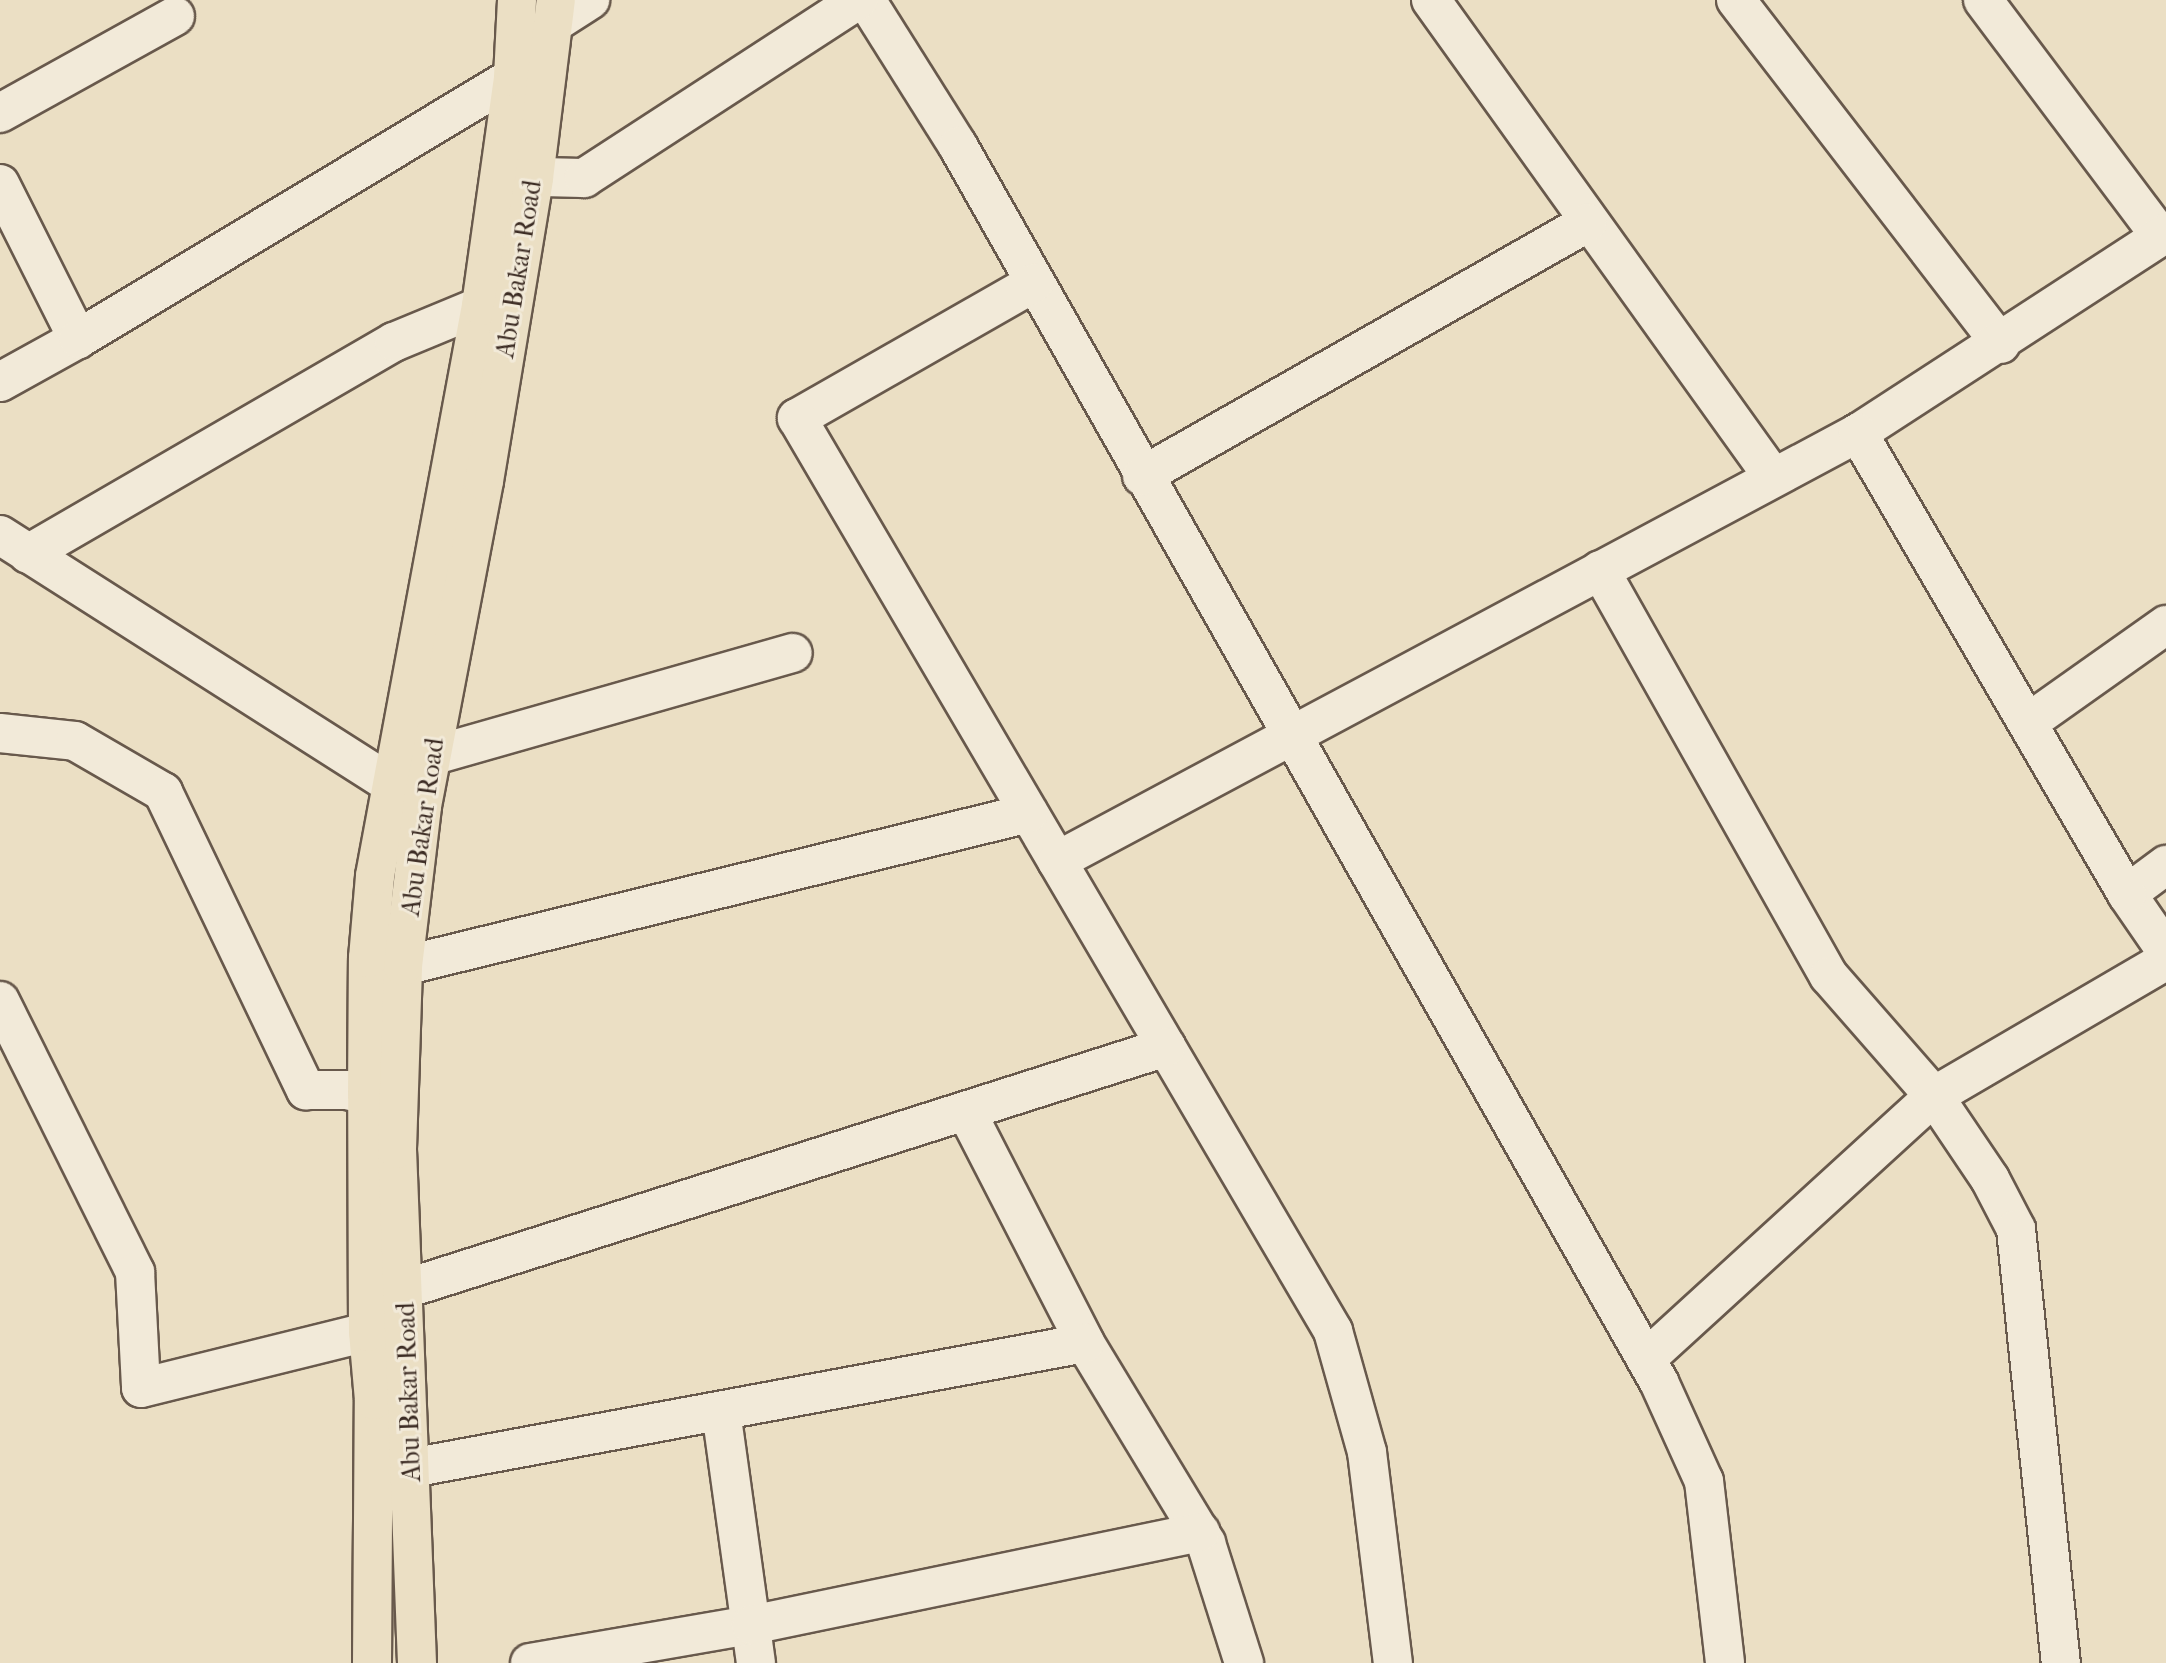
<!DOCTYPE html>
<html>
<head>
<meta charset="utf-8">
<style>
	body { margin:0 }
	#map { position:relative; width:2166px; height:1663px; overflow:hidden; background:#ebdfc4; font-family:"IM FELL French Canon",serif }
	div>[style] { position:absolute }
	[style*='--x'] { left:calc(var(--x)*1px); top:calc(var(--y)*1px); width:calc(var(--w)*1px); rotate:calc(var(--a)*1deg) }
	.roads { filter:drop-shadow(2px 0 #68594c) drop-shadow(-2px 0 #68594c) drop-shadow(0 2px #68594c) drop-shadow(0 -2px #68594c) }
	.minor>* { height:38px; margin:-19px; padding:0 19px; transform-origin:19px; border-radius:19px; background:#f2ead9 }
	.major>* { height:38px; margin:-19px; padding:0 19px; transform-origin:19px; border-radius:19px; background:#ebdfc4 }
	span { translate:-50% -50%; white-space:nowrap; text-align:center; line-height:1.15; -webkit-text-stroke:6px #f2ead9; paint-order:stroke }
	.street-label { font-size:26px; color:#3c2c24 }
</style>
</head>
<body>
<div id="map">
	<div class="roads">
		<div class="minor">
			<i style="--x:866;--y:0;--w:173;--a:57.8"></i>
			<i style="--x:958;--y:146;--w:1421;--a:60.44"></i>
			<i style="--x:1659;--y:1382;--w:109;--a:65.6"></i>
			<i style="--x:1704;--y:1481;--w:183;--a:83.4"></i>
			<i style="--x:1431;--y:0;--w:587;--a:54.36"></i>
			<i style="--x:1736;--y:0;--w:434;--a:52.4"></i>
			<i style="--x:1983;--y:0;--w:295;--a:53.1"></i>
			<i style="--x:554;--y:23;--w:43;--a:-32.6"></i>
			<i style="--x:0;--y:113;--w:200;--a:-29"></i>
			<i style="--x:500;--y:176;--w:84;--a:1.4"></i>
			<i style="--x:584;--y:178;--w:327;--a:-33"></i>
			<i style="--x:0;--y:184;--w:174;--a:63.3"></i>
			<i style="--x:1034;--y:283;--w:273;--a:150.3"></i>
			<i style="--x:797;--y:418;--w:1059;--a:59.58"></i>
			<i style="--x:1333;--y:1331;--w:126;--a:74.3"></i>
			<i style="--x:1367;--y:1452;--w:213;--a:83"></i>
			<i style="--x:0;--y:382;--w:89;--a:-28.9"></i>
			<i style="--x:78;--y:339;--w:508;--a:-31.06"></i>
			<i style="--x:1142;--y:476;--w:512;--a:-29.62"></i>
			<i style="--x:0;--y:535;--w:465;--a:32.5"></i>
			<i style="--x:28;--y:554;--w:423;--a:-30.1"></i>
			<i style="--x:394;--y:342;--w:94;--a:-22.5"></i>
			<i style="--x:1600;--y:570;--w:466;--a:60.6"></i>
			<i style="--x:1829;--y:976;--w:159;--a:48.8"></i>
			<i style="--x:1934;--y:1096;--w:100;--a:56"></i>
			<i style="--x:1990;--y:1179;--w:56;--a:62.5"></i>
			<i style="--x:2016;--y:1229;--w:436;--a:84.1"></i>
			<i style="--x:2029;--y:722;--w:168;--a:-35.3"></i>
			<i style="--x:0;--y:733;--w:75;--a:6.1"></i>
			<i style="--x:75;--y:741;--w:102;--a:30.1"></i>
			<i style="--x:163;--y:792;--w:331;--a:64.4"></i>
			<i style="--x:306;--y:1090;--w:41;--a:0"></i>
			<i style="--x:347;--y:1090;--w:21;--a:14"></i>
			<i style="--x:431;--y:756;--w:376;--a:-15.9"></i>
			<i style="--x:1057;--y:861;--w:908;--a:-28.12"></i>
			<i style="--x:1858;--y:433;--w:367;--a:-33"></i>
			<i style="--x:2127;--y:894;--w:49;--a:-36.6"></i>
			<i style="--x:373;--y:959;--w:31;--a:13"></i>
			<i style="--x:403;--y:966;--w:644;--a:-13.73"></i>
			<i style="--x:0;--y:1001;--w:303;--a:63.5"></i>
			<i style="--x:135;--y:1272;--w:116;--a:87"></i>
			<i style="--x:141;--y:1388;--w:234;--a:-13.9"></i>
			<i style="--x:966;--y:1111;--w:261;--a:62.8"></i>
			<i style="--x:1085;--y:1343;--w:234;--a:58.8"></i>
			<i style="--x:1206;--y:1543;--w:126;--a:72.4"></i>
			<i style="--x:405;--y:1289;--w:799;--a:-17.64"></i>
			<i style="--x:1646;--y:1359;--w:390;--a:-42.4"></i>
			<i style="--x:1934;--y:1096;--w:268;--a:-30.3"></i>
			<i style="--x:2165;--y:961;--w:16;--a:-101"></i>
			<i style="--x:2162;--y:945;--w:62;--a:-124.5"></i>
			<i style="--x:2127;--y:894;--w:534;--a:-120.26"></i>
			<i style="--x:721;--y:1411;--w:254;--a:82.1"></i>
			<i style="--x:411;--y:1468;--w:685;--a:-10.51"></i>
			<i style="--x:530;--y:1663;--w:224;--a:-9.8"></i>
			<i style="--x:751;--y:1625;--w:459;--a:-11.7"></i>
		</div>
		<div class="major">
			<i style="--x:372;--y:1663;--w:263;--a:-89.6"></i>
			<i style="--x:374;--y:1400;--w:68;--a:-95"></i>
			<i style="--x:368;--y:1332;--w:237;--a:-90.2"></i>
			<i style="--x:367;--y:1095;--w:137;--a:-89.6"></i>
			<i style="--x:368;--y:958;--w:82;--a:-85.1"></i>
			<i style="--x:375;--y:876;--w:580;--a:-79.47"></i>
			<i style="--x:481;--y:306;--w:231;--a:-82"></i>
			<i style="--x:513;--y:77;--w:77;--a:-87"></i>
			<i style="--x:417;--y:1663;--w:514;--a:-92.23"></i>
			<i style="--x:397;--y:1149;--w:183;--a:-88.1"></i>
			<i style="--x:403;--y:966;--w:161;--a:-83.2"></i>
			<i style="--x:422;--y:806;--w:331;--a:-79.2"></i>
			<i style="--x:484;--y:481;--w:307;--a:-80.6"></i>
			<i style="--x:534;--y:178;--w:179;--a:-83"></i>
		</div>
	</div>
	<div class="street-label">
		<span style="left:519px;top:269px;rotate:-81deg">Abu Bakar Road</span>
		<span style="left:423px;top:827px;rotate:-82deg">Abu Bakar Road</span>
		<span style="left:409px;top:1392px;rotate:-92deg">Abu Bakar Road</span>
	</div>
</div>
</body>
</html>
